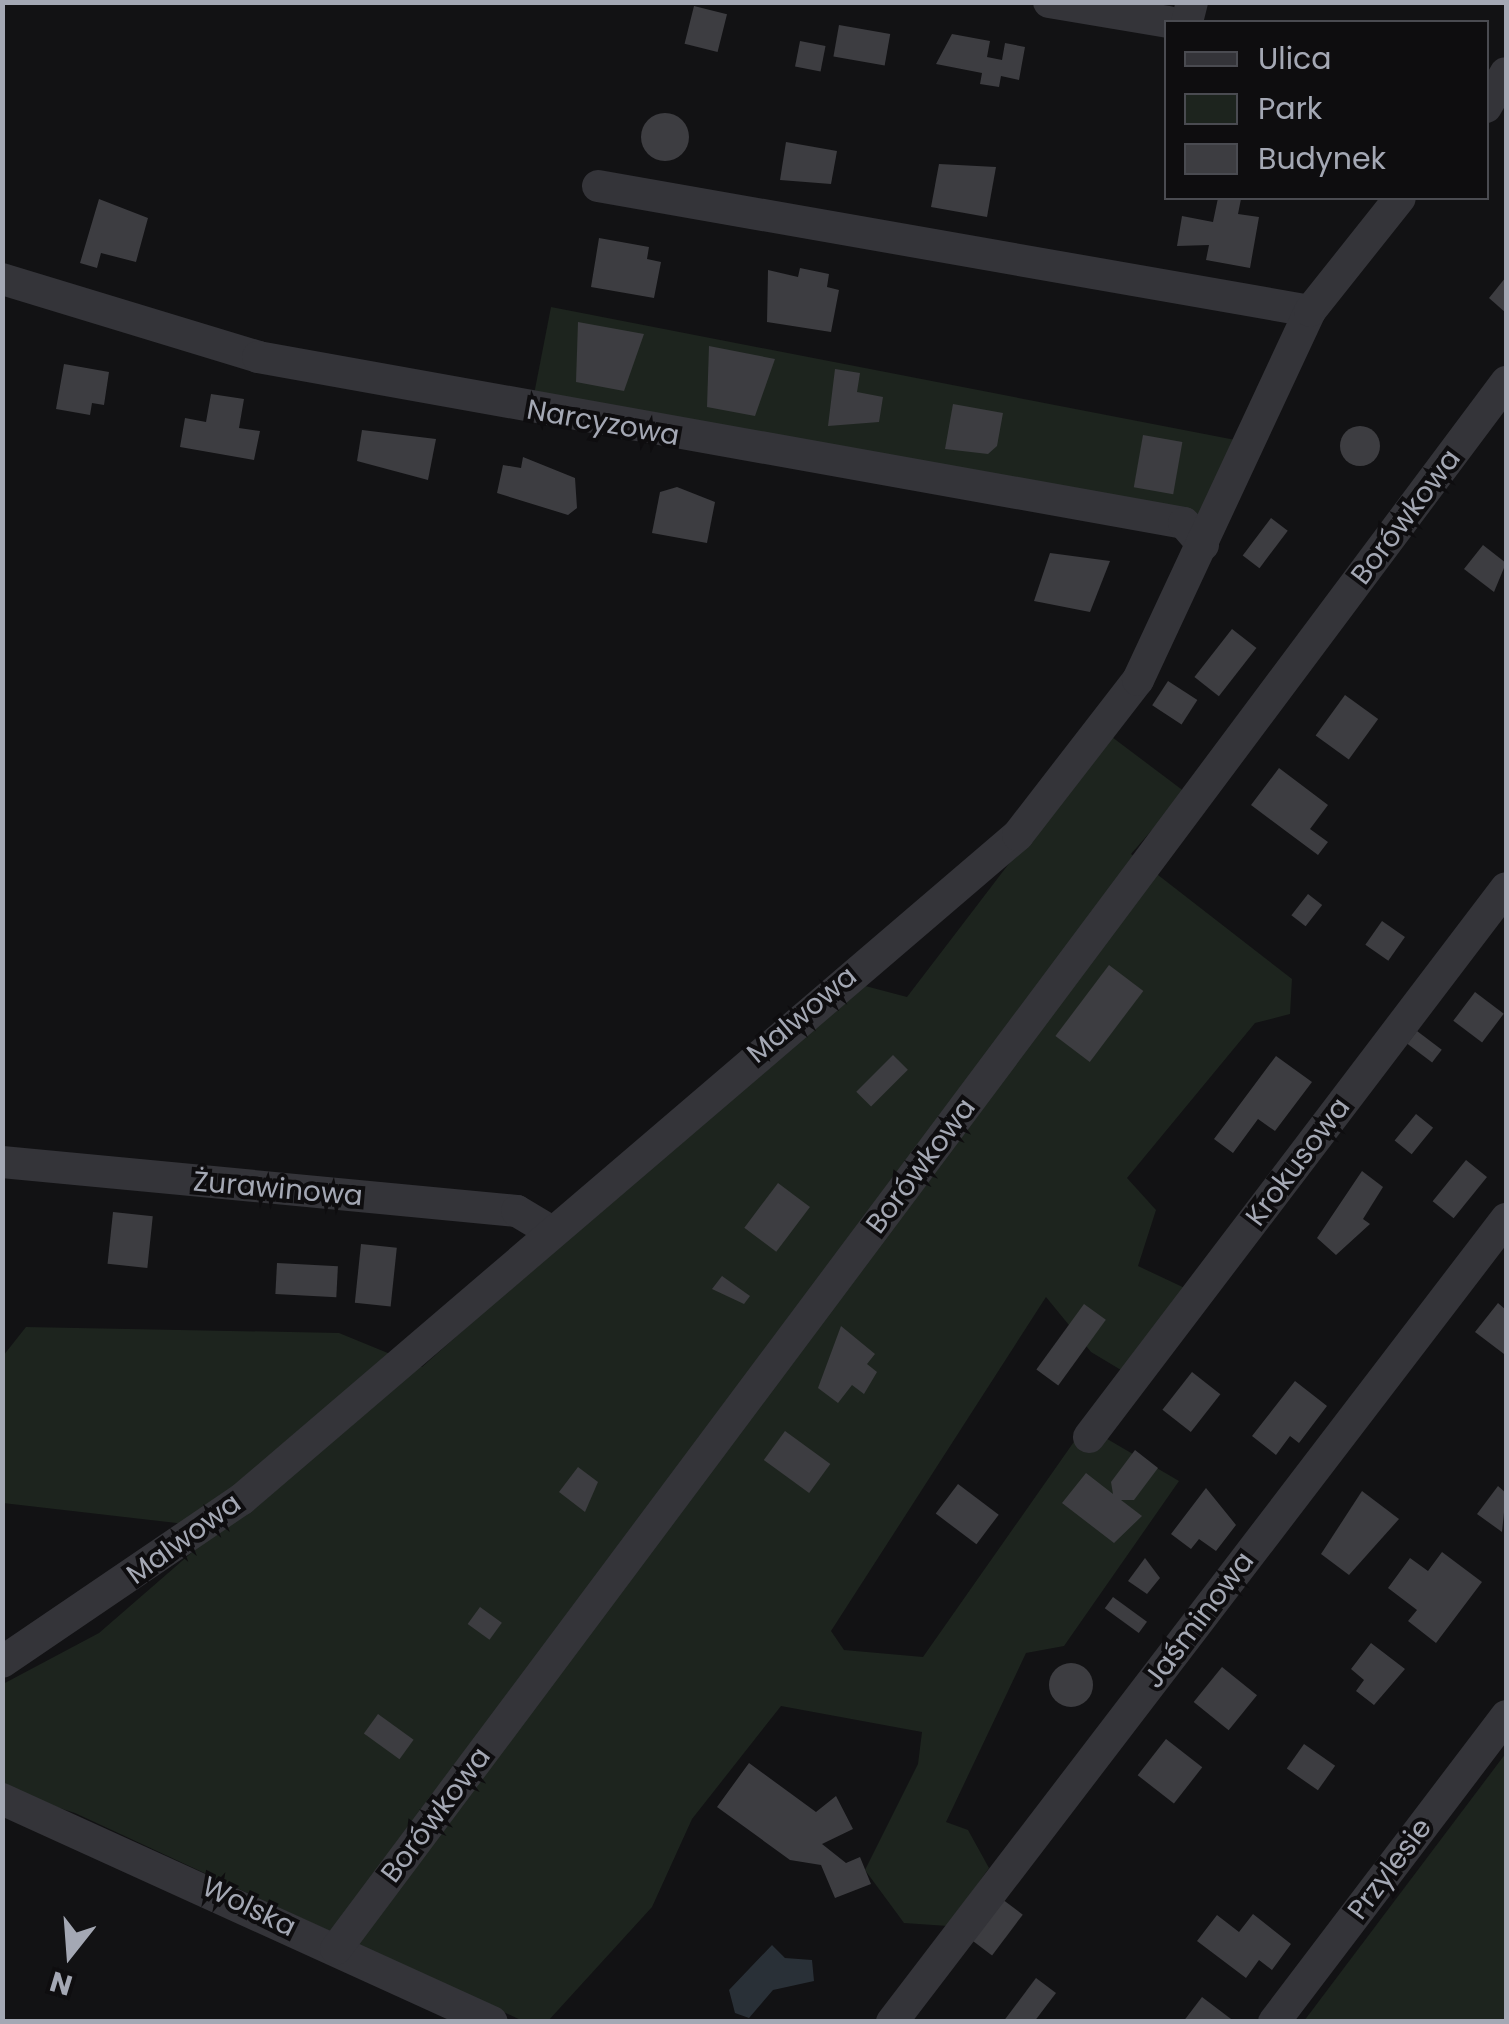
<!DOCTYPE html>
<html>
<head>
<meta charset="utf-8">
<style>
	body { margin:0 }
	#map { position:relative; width:1509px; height:2024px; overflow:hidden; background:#121214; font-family:Poppins,sans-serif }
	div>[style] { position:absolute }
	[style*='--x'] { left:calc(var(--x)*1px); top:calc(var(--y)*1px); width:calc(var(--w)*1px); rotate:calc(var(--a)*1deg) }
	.green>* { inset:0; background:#1d241e; transform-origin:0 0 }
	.water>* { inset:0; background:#293037 }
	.building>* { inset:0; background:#3d3d41; transform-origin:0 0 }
	.round { border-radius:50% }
	.minor>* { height:32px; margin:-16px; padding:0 16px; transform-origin:16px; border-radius:16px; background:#343439 }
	span { translate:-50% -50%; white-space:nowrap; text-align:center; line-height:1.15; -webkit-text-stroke:8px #0e0d0f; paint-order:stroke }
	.street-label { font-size:28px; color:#a4a8b4 }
	.frame { position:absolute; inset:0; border:5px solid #a4a8b4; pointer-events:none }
	.legend { position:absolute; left:1164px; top:20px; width:325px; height:180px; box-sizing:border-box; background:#0e0d0f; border:2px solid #4a4b51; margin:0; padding:12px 18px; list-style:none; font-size:30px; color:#a4a8b4 }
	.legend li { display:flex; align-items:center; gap:20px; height:50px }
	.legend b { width:50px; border:2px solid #4a4b51 }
	.north { position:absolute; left:20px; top:1904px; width:100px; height:100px; -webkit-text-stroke:8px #0e0d0f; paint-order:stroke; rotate:197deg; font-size:28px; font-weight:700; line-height:40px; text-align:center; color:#a4a8b4 }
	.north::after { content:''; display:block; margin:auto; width:35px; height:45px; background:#a4a8b4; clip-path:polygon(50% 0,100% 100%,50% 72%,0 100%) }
</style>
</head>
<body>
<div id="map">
	<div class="green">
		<i style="left:551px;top:307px;width:696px;height:93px;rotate:11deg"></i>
		<i style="clip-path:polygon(1108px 734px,1185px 792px,1131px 854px,1292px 979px,1290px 1014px,1255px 1023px,1127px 1178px,1156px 1210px,1138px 1266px,1191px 1291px,1136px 1379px,1091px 1352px,1046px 1297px,831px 1631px,844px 1650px,923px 1657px,1085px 1426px,1179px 1481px,1064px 1646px,1026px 1653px,946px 1822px,968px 1830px,989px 1868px,948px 1926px,904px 1923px,865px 1870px,918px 1764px,922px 1732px,781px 1706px,692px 1819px,652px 1907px,548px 2021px,523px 2021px,75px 1813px,3px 1790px,3px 1684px,99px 1633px,220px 1528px,3px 1503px,3px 1356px,26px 1327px,339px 1333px,422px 1367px,854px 983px,907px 997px)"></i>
		<i style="clip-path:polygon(1506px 1753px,1506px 2021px,1304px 2021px)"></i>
	</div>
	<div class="water">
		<i style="clip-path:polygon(772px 1945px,785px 1958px,812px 1960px,814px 1981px,773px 1990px,749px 2018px,735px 2013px,729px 1990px)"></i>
	</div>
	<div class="building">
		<i style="left:694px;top:6px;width:34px;height:39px;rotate:14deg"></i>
		<i style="left:839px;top:25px;width:52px;height:32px;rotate:10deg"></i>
		<i style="clip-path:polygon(952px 34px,990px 41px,987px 57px,1002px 60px,1005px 43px,1025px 47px,1019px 80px,1001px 76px,999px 87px,980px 84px,982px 73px,936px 64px)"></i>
		<i style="left:800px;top:41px;width:26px;height:26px;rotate:11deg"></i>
		<i class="round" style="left:641px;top:113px;width:48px;height:48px"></i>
		<i style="clip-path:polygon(786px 142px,837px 151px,831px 184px,780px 180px)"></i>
		<i style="clip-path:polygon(939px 164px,996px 167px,987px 217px,931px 207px)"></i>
		<i style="clip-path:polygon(1218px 198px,1241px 199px,1238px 214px,1259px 217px,1250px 268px,1206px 260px,1209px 245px,1177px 246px,1182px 216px,1213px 222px)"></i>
		<i style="clip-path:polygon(99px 199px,148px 218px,136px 262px,101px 253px,97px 268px,80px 263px)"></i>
		<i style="clip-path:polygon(599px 238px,649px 247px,647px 259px,661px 262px,654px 298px,591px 287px)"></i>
		<i style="clip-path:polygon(800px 268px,829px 274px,827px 287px,839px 290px,831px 332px,767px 322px,768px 270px,798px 277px)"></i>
		<i style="clip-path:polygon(1506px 277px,1506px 313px,1489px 298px)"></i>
		<i style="clip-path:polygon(578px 322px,644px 334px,624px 391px,576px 382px)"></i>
		<i style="clip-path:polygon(709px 346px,775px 359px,755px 416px,707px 407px)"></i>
		<i style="clip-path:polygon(64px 364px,109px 372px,104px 405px,92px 403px,90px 415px,56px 409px)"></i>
		<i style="clip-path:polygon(835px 369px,860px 373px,857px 392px,883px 397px,879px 422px,828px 426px)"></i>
		<i style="clip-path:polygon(211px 394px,244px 399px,239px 428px,260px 431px,254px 460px,180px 447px,185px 418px,206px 422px)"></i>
		<i style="clip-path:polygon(953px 404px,1003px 413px,997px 446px,988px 454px,945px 449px)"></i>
		<i class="round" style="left:1340px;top:426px;width:40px;height:40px"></i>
		<i style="clip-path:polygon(362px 430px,436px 439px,428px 480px,357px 461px)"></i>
		<i style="left:1143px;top:435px;width:40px;height:53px;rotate:10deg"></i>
		<i style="clip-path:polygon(523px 457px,575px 478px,577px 508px,568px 515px,497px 493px,503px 465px,521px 468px)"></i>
		<i style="clip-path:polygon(677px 487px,715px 502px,707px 543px,652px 533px,660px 492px)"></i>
		<i style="left:1271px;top:518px;width:21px;height:47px;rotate:37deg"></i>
		<i style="clip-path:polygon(1483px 545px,1506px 563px,1494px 592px,1464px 569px)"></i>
		<i style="clip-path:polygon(1050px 553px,1110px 561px,1090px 612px,1034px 601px)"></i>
		<i style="left:1232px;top:629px;width:31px;height:61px;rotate:38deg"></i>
		<i style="left:1168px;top:681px;width:35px;height:29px;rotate:33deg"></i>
		<i style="left:1345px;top:695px;width:41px;height:50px;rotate:36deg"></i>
		<i style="clip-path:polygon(1279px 768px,1328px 805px,1310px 829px,1328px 842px,1318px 855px,1251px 805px)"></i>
		<i style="left:1308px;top:894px;width:18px;height:27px;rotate:38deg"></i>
		<i style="left:1382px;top:921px;width:28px;height:29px;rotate:35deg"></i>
		<i style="left:1109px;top:965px;width:43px;height:89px;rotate:37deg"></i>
		<i style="left:1475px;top:992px;width:36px;height:36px;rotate:37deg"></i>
		<i style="left:1417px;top:1031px;width:31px;height:16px;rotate:37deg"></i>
		<i style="left:893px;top:1055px;width:21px;height:52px;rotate:45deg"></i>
		<i style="clip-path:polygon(1276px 1056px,1312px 1082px,1275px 1131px,1258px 1119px,1233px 1153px,1214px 1139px)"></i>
		<i style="left:1416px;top:1114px;width:22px;height:34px;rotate:39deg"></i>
		<i style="left:1466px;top:1160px;width:27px;height:53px;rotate:39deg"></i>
		<i style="clip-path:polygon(1362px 1171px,1383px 1187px,1363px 1219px,1370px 1224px,1336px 1255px,1317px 1238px)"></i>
		<i style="left:778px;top:1183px;width:40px;height:56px;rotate:37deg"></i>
		<i style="left:113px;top:1212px;width:40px;height:52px;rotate:6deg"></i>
		<i style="left:361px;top:1244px;width:36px;height:59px;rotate:6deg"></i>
		<i style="left:277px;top:1263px;width:61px;height:31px;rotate:3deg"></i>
		<i style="clip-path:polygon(722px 1276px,750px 1296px,744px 1304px,712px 1289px)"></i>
		<i style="clip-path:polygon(1498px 1303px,1506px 1310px,1504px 1354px,1475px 1332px)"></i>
		<i style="left:1084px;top:1304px;width:27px;height:81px;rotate:36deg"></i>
		<i style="clip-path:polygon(841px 1326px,875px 1354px,867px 1364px,877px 1372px,864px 1394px,852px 1385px,838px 1403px,818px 1388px)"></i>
		<i style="left:1192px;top:1372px;width:36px;height:48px;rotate:38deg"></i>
		<i style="clip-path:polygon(1295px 1381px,1327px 1406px,1299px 1443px,1290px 1436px,1276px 1455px,1252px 1436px)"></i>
		<i style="left:785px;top:1431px;width:56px;height:36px;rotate:36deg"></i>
		<i style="clip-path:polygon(1135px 1450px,1158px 1468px,1134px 1500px,1121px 1500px,1142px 1516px,1114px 1543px,1062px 1503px,1086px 1473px,1113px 1494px,1111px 1482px)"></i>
		<i style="clip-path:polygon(578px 1467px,598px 1482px,585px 1512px,559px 1492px)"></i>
		<i style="left:958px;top:1484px;width:51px;height:37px;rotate:37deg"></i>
		<i style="clip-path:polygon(1498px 1486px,1506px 1493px,1502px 1532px,1477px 1514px)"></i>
		<i style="clip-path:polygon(1206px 1488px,1236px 1525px,1216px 1551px,1199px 1539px,1191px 1549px,1171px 1534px)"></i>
		<i style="clip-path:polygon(1362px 1491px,1399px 1519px,1349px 1575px,1321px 1554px)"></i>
		<i style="clip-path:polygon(1442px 1552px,1482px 1582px,1436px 1643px,1408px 1621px,1417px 1610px,1388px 1588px,1410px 1558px,1428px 1571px)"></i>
		<i style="clip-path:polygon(1145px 1558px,1160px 1578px,1147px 1594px,1128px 1581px)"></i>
		<i style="left:1113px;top:1597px;width:42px;height:14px;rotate:36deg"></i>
		<i style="left:480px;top:1607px;width:27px;height:21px;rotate:36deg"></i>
		<i style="clip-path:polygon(1371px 1643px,1405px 1669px,1374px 1705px,1356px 1691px,1364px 1680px,1351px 1669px)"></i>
		<i class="round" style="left:1049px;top:1663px;width:44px;height:44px"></i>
		<i style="left:1222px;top:1667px;width:45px;height:45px;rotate:39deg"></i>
		<i style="left:378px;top:1714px;width:44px;height:24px;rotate:36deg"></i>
		<i style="left:1166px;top:1739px;width:46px;height:46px;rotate:38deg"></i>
		<i style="left:1304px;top:1744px;width:38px;height:30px;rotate:35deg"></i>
		<i style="clip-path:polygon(749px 1763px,816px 1812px,836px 1796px,853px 1829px,822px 1844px,846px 1863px,860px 1857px,871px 1884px,835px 1898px,821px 1865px,790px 1860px,717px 1807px)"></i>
		<i style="left:1002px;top:1899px;width:26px;height:51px;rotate:37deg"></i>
		<i style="clip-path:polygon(1253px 1914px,1291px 1944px,1272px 1970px,1259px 1960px,1246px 1978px,1197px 1941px,1217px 1915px,1239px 1932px)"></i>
		<i style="clip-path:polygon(1036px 1978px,1056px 1993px,1034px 2022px,1003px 2022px)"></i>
		<i style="clip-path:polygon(1202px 1997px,1235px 2022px,1183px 2022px)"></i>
	</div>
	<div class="minor">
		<i style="--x:1049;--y:2;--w:121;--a:9.5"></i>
		<i style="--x:1187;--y:22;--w:21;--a:-76"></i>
		<i style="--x:1486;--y:107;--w:39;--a:-60"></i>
		<i style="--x:598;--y:186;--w:723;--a:9.96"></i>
		<i style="--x:2;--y:279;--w:268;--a:16.9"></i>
		<i style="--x:258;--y:357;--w:941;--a:10.16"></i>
		<i style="--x:1184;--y:523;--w:29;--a:49"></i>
		<i style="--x:2;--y:1162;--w:517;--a:5.44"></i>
		<i style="--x:517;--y:1211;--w:37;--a:31"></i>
		<i style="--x:1089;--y:1437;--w:689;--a:-52.78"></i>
		<i style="--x:2;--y:1662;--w:290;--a:-34.2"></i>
		<i style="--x:242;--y:1499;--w:1021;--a:-40.55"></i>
		<i style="--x:1018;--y:835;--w:196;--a:-52.3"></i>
		<i style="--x:1138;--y:680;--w:407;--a:-65"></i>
		<i style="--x:1310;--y:311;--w:144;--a:-51.5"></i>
		<i style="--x:2;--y:1799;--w:538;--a:24.47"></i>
		<i style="--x:336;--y:1949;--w:1956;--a:-53.25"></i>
		<i style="--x:892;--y:2022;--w:1011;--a:-52.6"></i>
		<i style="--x:1274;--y:2022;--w:384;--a:-52.8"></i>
	</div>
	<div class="street-label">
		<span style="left:603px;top:423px;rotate:10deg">Narcyzowa</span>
		<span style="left:1406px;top:517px;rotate:-53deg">Borówkowa</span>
		<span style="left:802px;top:1015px;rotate:-40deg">Malwowa</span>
		<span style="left:1298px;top:1162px;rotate:-53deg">Krokusowa</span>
		<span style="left:921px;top:1166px;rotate:-53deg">Borówkowa</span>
		<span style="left:278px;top:1189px;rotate:5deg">Żurawinowa</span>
		<span style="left:184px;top:1539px;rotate:-36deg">Malwowa</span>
		<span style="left:1199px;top:1620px;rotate:-53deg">Jaśminowa</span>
		<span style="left:436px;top:1815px;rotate:-53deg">Borówkowa</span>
		<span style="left:1390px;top:1869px;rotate:-53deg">Przylesie</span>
		<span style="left:249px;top:1907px;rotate:26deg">Wolska</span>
	</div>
	<div class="frame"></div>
	<ul class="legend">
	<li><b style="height:12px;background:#343439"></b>Ulica</li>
	<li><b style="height:28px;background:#1d241e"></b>Park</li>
	<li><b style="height:28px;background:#3d3d41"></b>Budynek</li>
	</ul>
	<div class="north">N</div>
</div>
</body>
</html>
